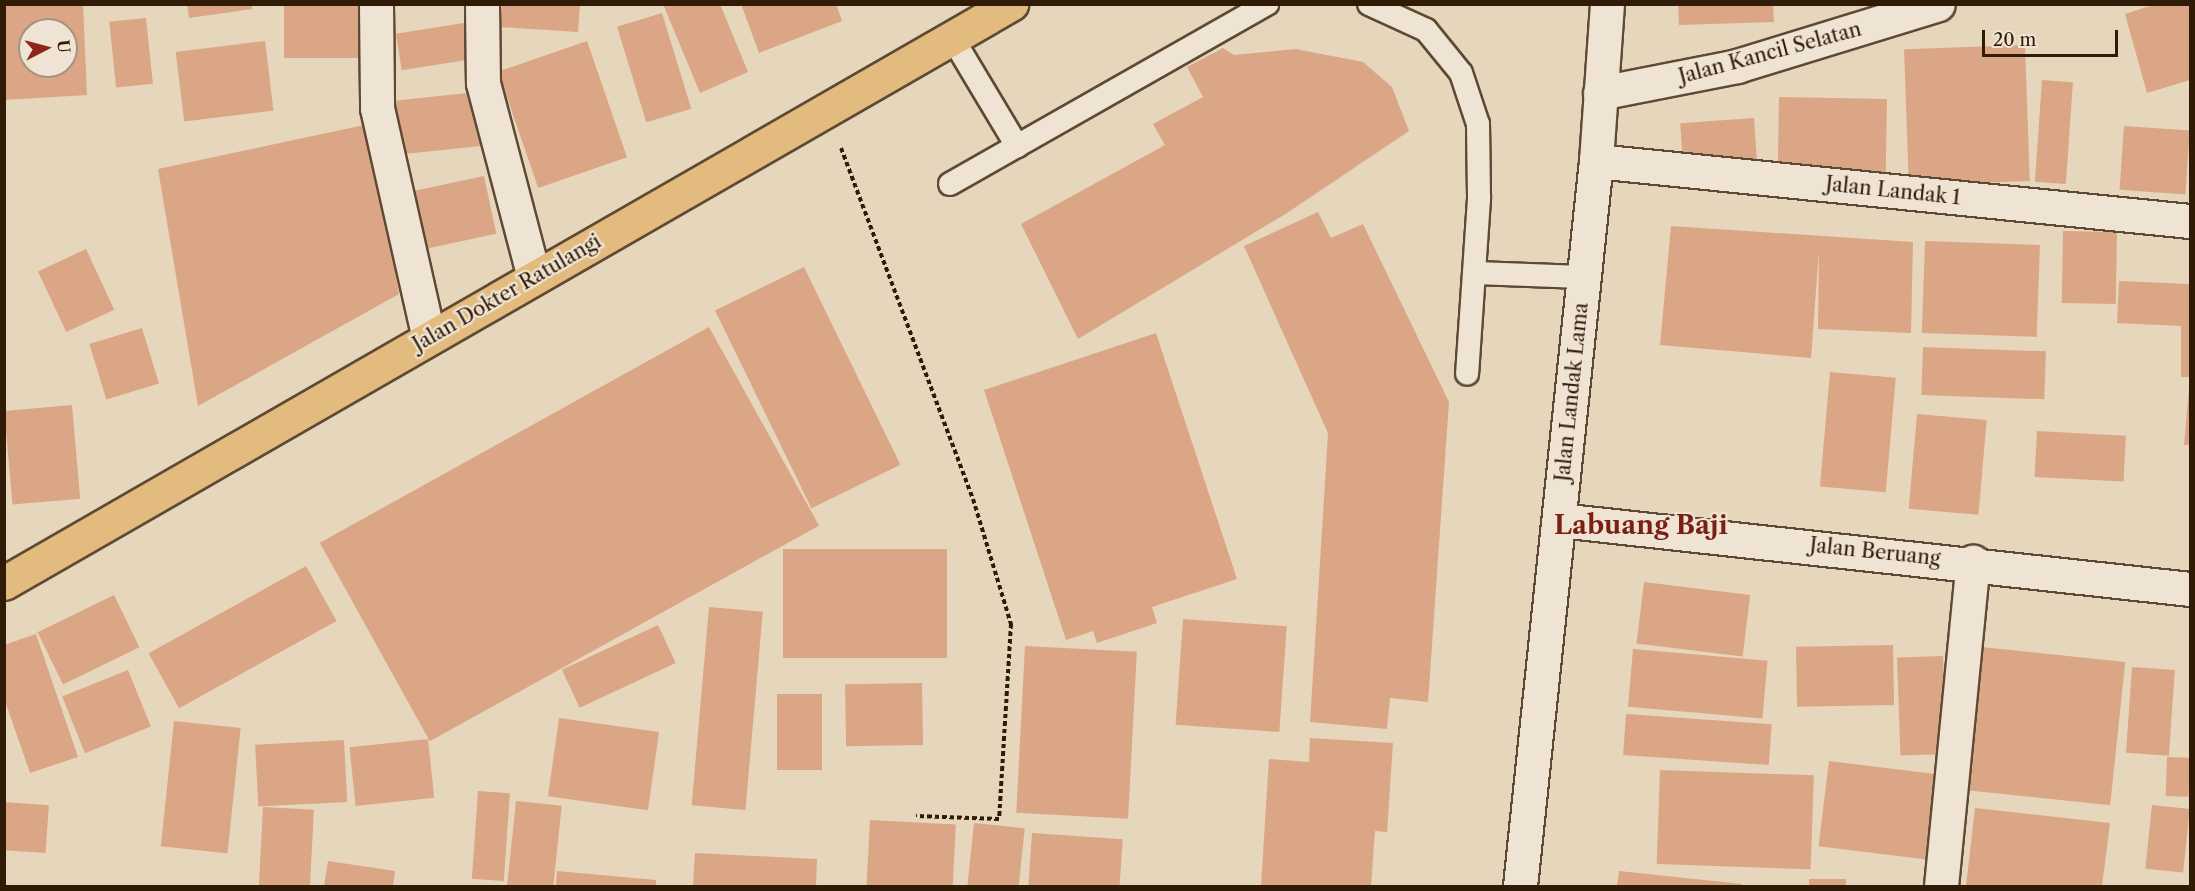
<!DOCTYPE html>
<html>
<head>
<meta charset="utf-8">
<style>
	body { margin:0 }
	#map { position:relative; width:2195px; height:891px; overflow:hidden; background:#e6d6bb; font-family:"Libre Caslon Text",serif }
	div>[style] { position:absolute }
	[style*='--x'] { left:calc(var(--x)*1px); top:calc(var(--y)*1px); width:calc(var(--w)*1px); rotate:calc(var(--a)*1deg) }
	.building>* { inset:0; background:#dba686; transform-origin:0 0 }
	.path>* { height:4px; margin-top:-2px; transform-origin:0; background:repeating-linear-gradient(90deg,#301b07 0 4.5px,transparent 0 7.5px) }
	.roads { filter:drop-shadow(2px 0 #5e4a34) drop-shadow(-2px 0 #5e4a34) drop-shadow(0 2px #5e4a34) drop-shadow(0 -2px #5e4a34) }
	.lane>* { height:22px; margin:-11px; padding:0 11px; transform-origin:11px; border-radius:11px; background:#efe4d3 }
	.street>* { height:33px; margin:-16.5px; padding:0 16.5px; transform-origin:16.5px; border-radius:16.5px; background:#efe4d3 }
	.secondary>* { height:33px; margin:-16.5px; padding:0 16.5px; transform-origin:16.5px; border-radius:16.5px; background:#efe4d3 }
	.primary>* { height:33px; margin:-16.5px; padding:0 16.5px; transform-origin:16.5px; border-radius:16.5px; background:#e3bb7e }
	span { translate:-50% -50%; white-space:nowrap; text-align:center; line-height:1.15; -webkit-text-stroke:4.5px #efe4d3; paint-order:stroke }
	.street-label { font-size:20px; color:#301b07 }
	.district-label { font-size:26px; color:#7a1f14; font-weight:700 }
	.frame { position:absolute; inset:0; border:6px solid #301b07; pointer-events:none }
	.north { position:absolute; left:18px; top:18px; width:60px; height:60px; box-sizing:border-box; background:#efe4d3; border:2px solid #a39481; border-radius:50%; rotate:84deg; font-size:16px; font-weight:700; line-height:24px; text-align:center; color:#301b07 }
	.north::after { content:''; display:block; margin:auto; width:21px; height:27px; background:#8f2418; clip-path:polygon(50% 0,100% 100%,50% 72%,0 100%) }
	.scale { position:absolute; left:1982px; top:30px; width:136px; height:27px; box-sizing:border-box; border:3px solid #301b07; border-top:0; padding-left:8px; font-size:18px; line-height:21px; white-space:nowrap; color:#301b07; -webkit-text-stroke:4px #efe4d3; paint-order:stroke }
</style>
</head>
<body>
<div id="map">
	<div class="building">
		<i style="clip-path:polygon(evenodd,4px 4px,83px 4px,87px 95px,4px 100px,4px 4px,30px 30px,66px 30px,66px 66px,30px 66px,30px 30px)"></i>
		<i style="clip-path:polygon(187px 4px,251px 4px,252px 9px,189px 18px)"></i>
		<i style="left:284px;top:4px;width:77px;height:54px"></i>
		<i style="clip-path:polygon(502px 4px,580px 4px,578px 32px,500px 27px)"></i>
		<i style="clip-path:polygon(663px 4px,720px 4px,748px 72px,700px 93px)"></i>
		<i style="clip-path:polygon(741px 4px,836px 4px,842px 21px,759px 53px)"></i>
		<i style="clip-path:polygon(1678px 4px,1773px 4px,1774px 22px,1679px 25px)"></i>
		<i style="clip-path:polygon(2156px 4px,2190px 4px,2190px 80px,2147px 93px,2125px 14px)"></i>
		<i style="left:662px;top:13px;width:100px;height:47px;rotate:73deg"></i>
		<i style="left:146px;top:18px;width:66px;height:37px;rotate:84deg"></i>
		<i style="left:470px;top:22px;width:37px;height:75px;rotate:81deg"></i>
		<i style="left:265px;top:41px;width:70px;height:90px;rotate:83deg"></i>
		<i style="left:587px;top:41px;width:123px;height:94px;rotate:71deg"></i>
		<i style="left:2025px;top:45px;width:136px;height:121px;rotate:88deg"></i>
		<i style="clip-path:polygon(1223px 48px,1234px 55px,1296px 49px,1363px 62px,1392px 87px,1409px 131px,1287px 213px,1078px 339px,1021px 224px,1165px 145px,1153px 124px,1203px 97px,1187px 67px)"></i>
		<i style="left:2042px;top:80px;width:31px;height:102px;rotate:4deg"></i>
		<i style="left:477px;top:92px;width:54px;height:88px;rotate:84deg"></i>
		<i style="left:1779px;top:97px;width:108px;height:78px;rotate:1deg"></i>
		<i style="left:1754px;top:118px;width:44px;height:74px;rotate:86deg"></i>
		<i style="clip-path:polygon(369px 124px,399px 294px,198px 406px,158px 169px)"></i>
		<i style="left:2124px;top:126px;width:66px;height:64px;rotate:4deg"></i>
		<i style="left:484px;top:176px;width:59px;height:84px;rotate:78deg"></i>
		<i style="clip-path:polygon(1318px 212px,1331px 238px,1363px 224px,1449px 402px,1428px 702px,1390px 698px,1387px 729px,1310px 722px,1328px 433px,1244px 246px)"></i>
		<i style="clip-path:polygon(1671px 226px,1913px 242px,1911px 333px,1818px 329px,1819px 250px,1811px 358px,1660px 345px)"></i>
		<i style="left:2063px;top:231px;width:54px;height:72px;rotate:1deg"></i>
		<i style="left:1925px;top:241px;width:115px;height:92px;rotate:2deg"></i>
		<i style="left:86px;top:249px;width:67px;height:53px;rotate:65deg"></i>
		<i style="left:804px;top:267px;width:220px;height:99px;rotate:64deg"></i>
		<i style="clip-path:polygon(2119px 281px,2189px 284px,2190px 377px,2181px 377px,2181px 326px,2117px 323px)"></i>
		<i style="left:709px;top:327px;width:227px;height:445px;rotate:61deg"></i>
		<i style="left:142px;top:328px;width:58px;height:55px;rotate:73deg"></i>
		<i style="clip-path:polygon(1156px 333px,1237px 579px,1152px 607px,1157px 623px,1097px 643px,1093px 631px,1066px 640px,984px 390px)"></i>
		<i style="left:1923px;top:347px;width:123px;height:48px;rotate:2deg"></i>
		<i style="left:1830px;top:372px;width:66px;height:115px;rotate:5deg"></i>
		<i style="clip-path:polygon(2189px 389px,2190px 389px,2190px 445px,2184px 445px)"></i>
		<i style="left:72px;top:405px;width:94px;height:68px;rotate:85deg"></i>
		<i style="left:1917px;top:414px;width:70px;height:95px;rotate:5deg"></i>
		<i style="left:2037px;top:431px;width:89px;height:46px;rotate:3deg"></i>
		<i style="left:783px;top:549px;width:164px;height:109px"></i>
		<i style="left:306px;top:566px;width:63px;height:180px;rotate:61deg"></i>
		<i style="left:1644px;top:582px;width:107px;height:62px;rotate:7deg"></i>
		<i style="left:114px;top:595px;width:58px;height:85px;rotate:64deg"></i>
		<i style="left:709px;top:607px;width:54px;height:199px;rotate:5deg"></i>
		<i style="left:1183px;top:619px;width:104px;height:106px;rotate:4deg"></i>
		<i style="left:658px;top:625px;width:42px;height:106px;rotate:65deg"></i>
		<i style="clip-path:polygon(36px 634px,78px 757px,30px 773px,4px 698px,4px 645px)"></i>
		<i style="left:1893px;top:645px;width:60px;height:97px;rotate:89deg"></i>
		<i style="left:1025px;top:646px;width:112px;height:167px;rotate:3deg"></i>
		<i style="left:1982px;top:647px;width:144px;height:144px;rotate:6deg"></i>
		<i style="left:1633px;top:649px;width:135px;height:58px;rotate:5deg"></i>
		<i style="left:1943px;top:656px;width:98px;height:46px;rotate:88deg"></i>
		<i style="left:2132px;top:667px;width:43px;height:86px;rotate:4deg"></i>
		<i style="left:128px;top:670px;width:61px;height:71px;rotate:68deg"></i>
		<i style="left:922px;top:683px;width:62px;height:77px;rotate:89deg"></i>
		<i style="left:777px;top:694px;width:45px;height:76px"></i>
		<i style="left:1626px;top:714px;width:146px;height:41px;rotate:4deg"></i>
		<i style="left:559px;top:718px;width:101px;height:79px;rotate:8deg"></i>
		<i style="left:174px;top:721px;width:67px;height:126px;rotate:6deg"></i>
		<i style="clip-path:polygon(1310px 738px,1393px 743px,1387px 832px,1375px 831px,1371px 886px,1261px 886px,1269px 759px,1309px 762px)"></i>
		<i style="left:428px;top:739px;width:59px;height:79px;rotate:84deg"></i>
		<i style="left:344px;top:740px;width:62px;height:89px;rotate:87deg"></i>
		<i style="left:2167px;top:757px;width:23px;height:39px;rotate:2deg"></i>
		<i style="left:1829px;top:761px;width:115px;height:86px;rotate:7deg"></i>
		<i style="left:1660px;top:770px;width:154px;height:94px;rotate:2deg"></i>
		<i style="left:478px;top:791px;width:32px;height:88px;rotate:4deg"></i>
		<i style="left:516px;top:801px;width:46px;height:85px;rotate:6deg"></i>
		<i style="left:4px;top:802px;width:45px;height:48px;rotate:4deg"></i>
		<i style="left:2152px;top:805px;width:38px;height:64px;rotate:6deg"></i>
		<i style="left:263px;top:807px;width:51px;height:79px;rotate:3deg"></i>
		<i style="clip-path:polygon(1975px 808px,2110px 823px,2102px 886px,1966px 886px)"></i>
		<i style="left:870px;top:820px;width:86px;height:65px;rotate:3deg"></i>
		<i style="left:974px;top:823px;width:51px;height:63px;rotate:6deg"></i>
		<i style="left:1032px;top:833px;width:91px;height:53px;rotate:4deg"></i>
		<i style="clip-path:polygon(695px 853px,817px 859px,816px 886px,693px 886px)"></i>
		<i style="clip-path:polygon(328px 861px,395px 871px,393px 886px,324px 886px)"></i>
		<i style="clip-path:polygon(557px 871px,656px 880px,656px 886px,556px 886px)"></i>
		<i style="clip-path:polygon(1619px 871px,1742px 884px,1742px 886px,1617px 886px)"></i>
		<i style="left:1809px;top:879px;width:37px;height:7px"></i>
	</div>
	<div class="path">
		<i style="--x:841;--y:148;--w:375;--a:69.4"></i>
		<i style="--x:973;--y:499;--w:131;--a:73.1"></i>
		<i style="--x:1011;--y:624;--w:195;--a:93.5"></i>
		<i style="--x:999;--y:819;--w:83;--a:-177.9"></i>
	</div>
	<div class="roads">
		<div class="lane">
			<i style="--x:1369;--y:4;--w:63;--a:24.5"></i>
			<i style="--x:1426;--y:30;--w:55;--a:50.9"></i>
			<i style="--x:1461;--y:73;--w:54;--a:71.6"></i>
			<i style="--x:1478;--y:124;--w:75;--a:89.2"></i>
			<i style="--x:1479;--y:199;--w:175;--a:93.9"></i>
			<i style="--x:953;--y:39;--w:125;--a:59.1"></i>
			<i style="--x:950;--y:184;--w:365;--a:-29.6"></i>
			<i style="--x:1474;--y:273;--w:110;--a:2.1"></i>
		</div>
		<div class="street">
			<i style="--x:376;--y:4;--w:104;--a:89.4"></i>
			<i style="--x:377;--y:108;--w:236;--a:77.3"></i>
			<i style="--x:482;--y:4;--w:79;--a:89.3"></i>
			<i style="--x:483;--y:83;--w:201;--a:75.3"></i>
			<i style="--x:1600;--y:93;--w:140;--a:-11.1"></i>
			<i style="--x:1737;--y:66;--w:210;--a:-17.1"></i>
			<i style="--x:1596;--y:161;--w:597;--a:5.77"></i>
			<i style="--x:1559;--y:520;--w:635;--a:6.24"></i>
			<i style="--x:1941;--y:886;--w:326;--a:-84.4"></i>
		</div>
		<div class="secondary">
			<i style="--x:1520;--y:886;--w:729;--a:-84.02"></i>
			<i style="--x:1596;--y:161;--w:157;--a:-86"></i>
		</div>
		<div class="primary">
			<i style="--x:4;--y:583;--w:1162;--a:-29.9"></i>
		</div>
	</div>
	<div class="street-label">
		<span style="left:1770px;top:53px;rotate:-15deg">Jalan Kancil Selatan</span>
		<span style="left:1893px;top:191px;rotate:6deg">Jalan Landak 1</span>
		<span style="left:507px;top:293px;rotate:-30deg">Jalan Dokter Ratulangi</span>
		<span style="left:1572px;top:392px;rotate:-84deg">Jalan Landak Lama</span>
		<span style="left:1875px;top:552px;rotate:6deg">Jalan Beruang</span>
	</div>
	<div class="district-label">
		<span style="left:1641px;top:526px">Labuang Baji</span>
	</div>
	<div class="frame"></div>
	<div class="north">U</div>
	<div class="scale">20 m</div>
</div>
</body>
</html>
